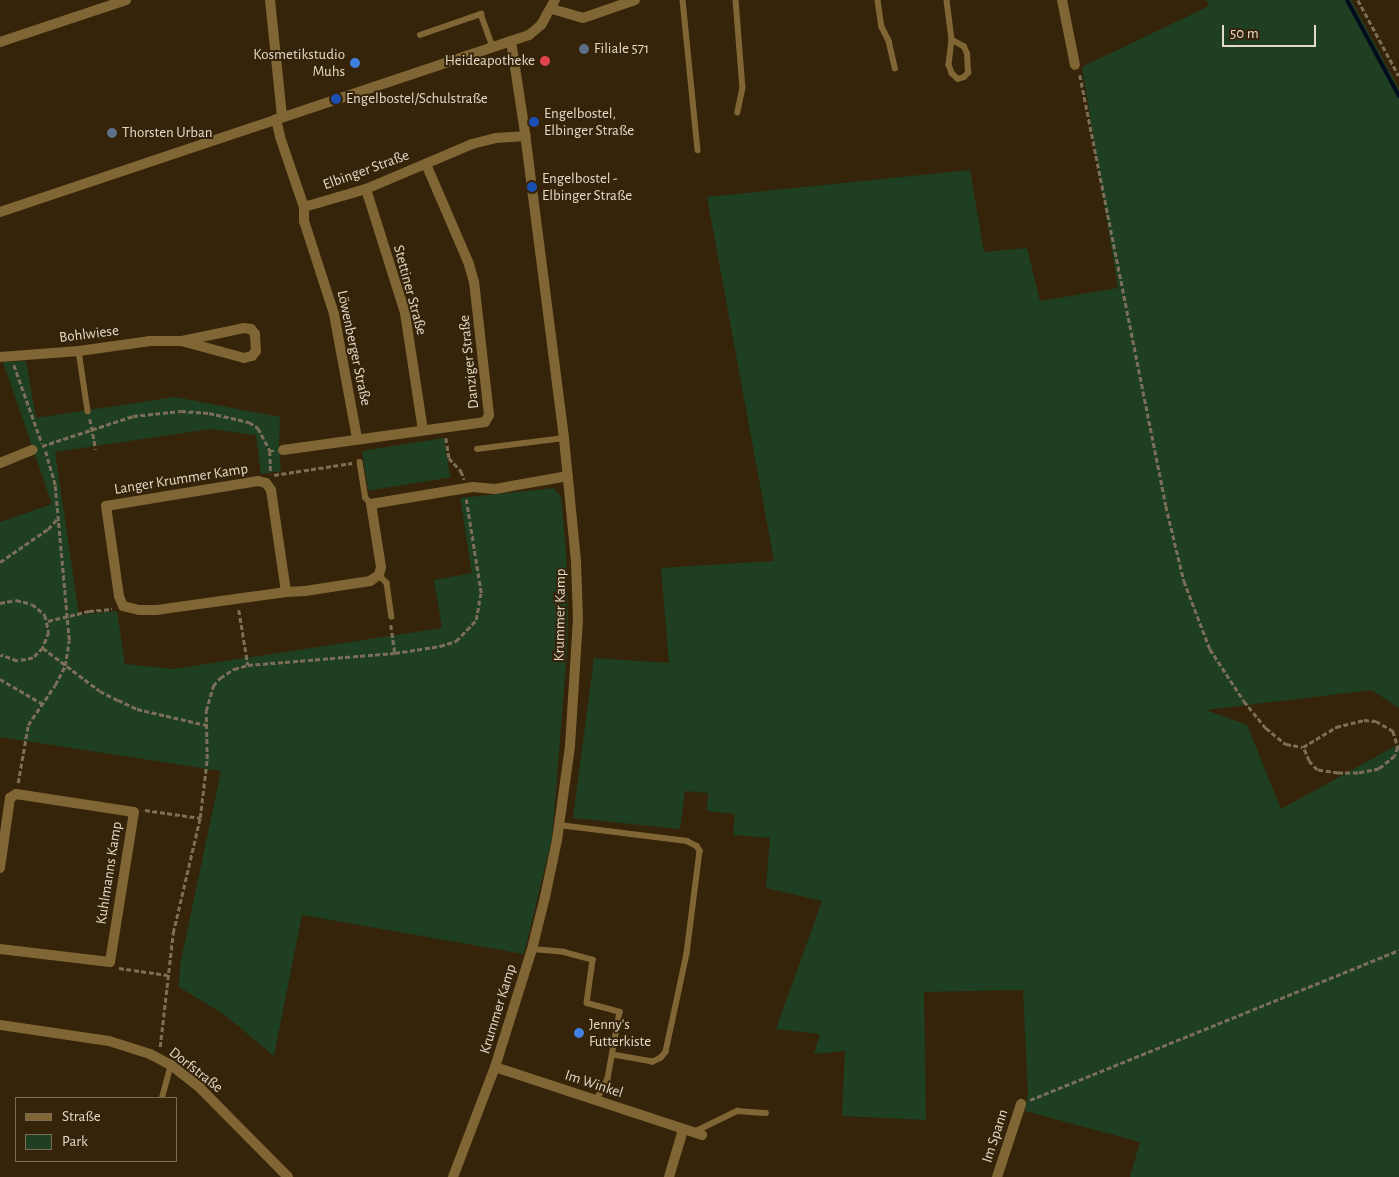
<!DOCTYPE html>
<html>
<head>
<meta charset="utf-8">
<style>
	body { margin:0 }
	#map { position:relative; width:1399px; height:1177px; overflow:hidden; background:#352409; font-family:"Alegreya Sans",sans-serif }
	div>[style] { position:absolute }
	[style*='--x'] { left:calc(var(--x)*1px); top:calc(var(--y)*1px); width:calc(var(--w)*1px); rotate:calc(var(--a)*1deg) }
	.green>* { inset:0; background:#1e3f21; transform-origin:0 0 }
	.stream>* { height:4px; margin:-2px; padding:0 2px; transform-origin:2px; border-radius:2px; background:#010d1e }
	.path>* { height:2.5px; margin-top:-1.25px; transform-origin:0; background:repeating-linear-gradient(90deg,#7c6e58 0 5px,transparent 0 7.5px) }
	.service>* { height:5.5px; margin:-2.75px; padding:0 2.75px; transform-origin:2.75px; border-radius:2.75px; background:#816635 }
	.minor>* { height:10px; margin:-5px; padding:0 5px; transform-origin:5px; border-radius:5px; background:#816635 }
	.tertiary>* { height:10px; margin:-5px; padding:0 5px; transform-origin:5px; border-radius:5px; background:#816635 }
	.dots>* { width:14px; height:14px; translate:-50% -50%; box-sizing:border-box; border:2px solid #352409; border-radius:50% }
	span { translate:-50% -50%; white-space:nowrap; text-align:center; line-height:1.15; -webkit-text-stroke:4px #352409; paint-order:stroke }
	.poi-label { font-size:15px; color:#e3d8c9 }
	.left { translate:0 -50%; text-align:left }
	.right { translate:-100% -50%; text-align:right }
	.street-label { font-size:15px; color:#e3d8c9 }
	.legend { position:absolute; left:15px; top:1097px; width:162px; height:65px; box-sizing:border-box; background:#352409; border:1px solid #7b6c56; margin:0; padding:6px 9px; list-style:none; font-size:15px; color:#e3d8c9 }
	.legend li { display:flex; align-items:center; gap:10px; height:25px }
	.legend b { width:25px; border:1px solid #7b6c56 }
	.scale { position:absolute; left:1222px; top:25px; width:94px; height:22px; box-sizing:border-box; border:2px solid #e3d8c9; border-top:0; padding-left:6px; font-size:15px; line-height:18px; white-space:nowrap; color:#e3d8c9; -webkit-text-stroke:4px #352409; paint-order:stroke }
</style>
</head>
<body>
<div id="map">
	<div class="green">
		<i style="clip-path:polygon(1206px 0,1351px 0,1399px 89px,1399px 708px,1372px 690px,1206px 710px,1247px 725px,1281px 809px,1399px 744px,1399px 1177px,1130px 1177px,1140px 1142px,1025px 1111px,1028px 1094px,1023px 990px,924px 992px,926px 1120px,842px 1116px,845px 1051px,814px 1054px,820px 1034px,776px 1029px,822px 901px,766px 888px,770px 838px,733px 835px,735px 814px,707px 811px,708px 793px,685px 791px,680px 829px,573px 818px,594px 658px,669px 663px,661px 568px,774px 561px,707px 197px,970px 170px,984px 252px,1027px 248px,1040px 301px,1118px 288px,1082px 67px,1209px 6px)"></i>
		<i style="clip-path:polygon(26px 361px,36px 418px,175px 397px,280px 417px,279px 446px,281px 471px,261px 474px,256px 435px,210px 429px,55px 452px,79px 615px,117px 611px,125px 664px,173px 669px,442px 628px,434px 580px,472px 573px,460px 498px,554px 488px,561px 497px,566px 552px,568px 616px,567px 652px,552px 838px,524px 954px,302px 915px,274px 1056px,225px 1015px,179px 987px,180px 965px,221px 771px,0 737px,0 522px,52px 504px,3px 362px)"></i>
		<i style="left:444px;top:438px;width:40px;height:83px;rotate:81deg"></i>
	</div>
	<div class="stream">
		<i style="--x:1347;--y:0;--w:109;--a:61.6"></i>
	</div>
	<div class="path">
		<i style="--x:1358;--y:0;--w:86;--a:61.7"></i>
		<i style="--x:1080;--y:75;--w:439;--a:78.7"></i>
		<i style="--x:1166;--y:506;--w:77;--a:76.5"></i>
		<i style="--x:1184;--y:581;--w:73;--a:69.1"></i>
		<i style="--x:1210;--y:649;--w:62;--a:56.8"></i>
		<i style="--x:1244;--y:701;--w:35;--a:51"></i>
		<i style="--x:1266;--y:728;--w:26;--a:39"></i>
		<i style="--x:1286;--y:744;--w:17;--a:10"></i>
		<i style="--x:1303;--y:747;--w:39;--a:-31"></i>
		<i style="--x:1336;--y:727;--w:29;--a:-14"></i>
		<i style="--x:1364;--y:720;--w:12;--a:5"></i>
		<i style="--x:1376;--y:721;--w:20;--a:30"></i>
		<i style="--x:1393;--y:731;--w:17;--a:73"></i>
		<i style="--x:1398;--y:747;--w:9;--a:108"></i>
		<i style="--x:1395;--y:756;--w:21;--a:141"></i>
		<i style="--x:1379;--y:769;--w:21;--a:169"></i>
		<i style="--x:1358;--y:773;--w:20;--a:180"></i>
		<i style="--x:1338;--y:773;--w:21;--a:-172"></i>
		<i style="--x:1317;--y:770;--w:12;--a:-132"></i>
		<i style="--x:1309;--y:761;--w:15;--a:-113"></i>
		<i style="--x:14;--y:365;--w:83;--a:70.3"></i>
		<i style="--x:90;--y:419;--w:31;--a:79"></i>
		<i style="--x:446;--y:438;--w:20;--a:81"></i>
		<i style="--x:449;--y:458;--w:18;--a:47"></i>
		<i style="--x:461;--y:471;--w:9;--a:69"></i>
		<i style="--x:42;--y:446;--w:96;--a:-18.2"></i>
		<i style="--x:133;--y:416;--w:48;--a:-5.9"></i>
		<i style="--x:181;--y:411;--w:28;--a:4"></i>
		<i style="--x:209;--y:413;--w:41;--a:12.7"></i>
		<i style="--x:249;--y:422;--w:11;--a:34"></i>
		<i style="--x:258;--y:428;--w:26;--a:62"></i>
		<i style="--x:270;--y:451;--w:4;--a:0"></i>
		<i style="--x:270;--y:451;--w:23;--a:88"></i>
		<i style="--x:274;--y:475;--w:79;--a:-8.7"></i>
		<i style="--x:0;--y:562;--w:58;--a:-34.5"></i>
		<i style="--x:48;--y:529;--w:15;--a:-48"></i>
		<i style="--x:0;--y:603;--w:16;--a:-11"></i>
		<i style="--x:16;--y:600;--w:16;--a:14"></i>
		<i style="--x:32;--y:604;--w:17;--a:40"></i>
		<i style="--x:45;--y:615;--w:17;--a:77"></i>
		<i style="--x:49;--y:632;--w:17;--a:111"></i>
		<i style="--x:43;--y:648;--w:14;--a:135"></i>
		<i style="--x:33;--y:658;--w:16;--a:169"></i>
		<i style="--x:17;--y:661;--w:17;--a:-159"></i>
		<i style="--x:1;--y:655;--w:2;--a:117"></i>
		<i style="--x:239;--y:610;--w:56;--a:80.7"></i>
		<i style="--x:48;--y:621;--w:42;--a:-13.7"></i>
		<i style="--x:89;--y:611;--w:23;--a:-5"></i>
		<i style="--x:391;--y:625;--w:28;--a:82"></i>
		<i style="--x:43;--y:648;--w:71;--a:37"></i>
		<i style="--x:100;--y:691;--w:20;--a:27"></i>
		<i style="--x:118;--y:700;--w:21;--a:25"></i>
		<i style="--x:137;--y:709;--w:71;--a:13.1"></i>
		<i style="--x:0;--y:679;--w:50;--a:30.2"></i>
		<i style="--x:18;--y:783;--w:59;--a:-80.2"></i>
		<i style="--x:28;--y:725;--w:48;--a:-56"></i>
		<i style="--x:55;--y:685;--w:21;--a:-62"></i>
		<i style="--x:65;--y:666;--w:26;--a:-81"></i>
		<i style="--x:69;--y:640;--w:156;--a:-95.2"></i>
		<i style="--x:55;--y:485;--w:36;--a:-106"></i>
		<i style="--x:145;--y:810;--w:56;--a:8.3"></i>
		<i style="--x:119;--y:968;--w:49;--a:8.3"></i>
		<i style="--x:160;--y:1047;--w:115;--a:-83.5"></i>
		<i style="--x:173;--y:933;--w:118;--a:-76.8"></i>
		<i style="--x:200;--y:818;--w:59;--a:-83.2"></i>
		<i style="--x:207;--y:759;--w:48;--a:-91.2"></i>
		<i style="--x:206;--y:711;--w:26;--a:-74"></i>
		<i style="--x:213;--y:686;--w:11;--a:-49"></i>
		<i style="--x:220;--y:678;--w:17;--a:-33"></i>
		<i style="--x:234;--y:669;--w:15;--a:-16"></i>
		<i style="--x:248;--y:665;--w:147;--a:-4.7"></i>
		<i style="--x:395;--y:653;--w:46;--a:-8.8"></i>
		<i style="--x:440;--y:646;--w:17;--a:-17"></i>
		<i style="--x:456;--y:641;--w:29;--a:-46"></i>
		<i style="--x:476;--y:620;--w:27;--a:-80"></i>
		<i style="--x:481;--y:593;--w:95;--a:-99.1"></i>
		<i style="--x:1030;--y:1100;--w:398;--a:-22.1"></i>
	</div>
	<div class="service">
		<i style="--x:683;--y:0;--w:151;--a:84.3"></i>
		<i style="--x:736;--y:0;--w:88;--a:85.5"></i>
		<i style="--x:743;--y:88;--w:25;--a:102"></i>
		<i style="--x:878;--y:0;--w:27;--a:82"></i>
		<i style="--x:882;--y:27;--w:16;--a:63"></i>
		<i style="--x:889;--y:41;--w:28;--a:77"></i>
		<i style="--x:947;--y:0;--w:40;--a:82.9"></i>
		<i style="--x:952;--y:40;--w:25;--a:97"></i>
		<i style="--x:949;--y:65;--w:9;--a:69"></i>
		<i style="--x:952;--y:73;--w:8;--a:45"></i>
		<i style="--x:958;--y:79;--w:6;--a:-18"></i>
		<i style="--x:964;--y:77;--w:6;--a:-45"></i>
		<i style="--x:968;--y:73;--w:19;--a:-93"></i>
		<i style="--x:967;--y:54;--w:8;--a:-113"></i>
		<i style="--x:964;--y:47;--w:14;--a:-150"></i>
		<i style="--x:420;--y:35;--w:65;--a:-19"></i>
		<i style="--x:481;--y:14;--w:35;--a:70"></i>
		<i style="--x:79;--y:351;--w:61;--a:81.5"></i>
		<i style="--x:477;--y:449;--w:88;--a:-7.2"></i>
		<i style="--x:360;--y:462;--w:36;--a:81"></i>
		<i style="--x:366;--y:498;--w:8;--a:50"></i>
		<i style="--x:379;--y:575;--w:11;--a:45"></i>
		<i style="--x:387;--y:583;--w:34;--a:82"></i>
		<i style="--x:559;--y:825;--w:129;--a:7.1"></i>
		<i style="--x:687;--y:841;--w:11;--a:27"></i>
		<i style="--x:697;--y:846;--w:6;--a:59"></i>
		<i style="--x:700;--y:851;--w:104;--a:97.2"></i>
		<i style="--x:687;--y:954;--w:100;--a:102.1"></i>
		<i style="--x:666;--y:1052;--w:8;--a:130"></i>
		<i style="--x:661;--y:1058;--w:9;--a:153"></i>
		<i style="--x:653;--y:1062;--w:41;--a:-170.1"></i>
		<i style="--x:532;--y:949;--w:32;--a:5"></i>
		<i style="--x:564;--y:952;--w:30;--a:15"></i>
		<i style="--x:593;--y:960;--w:43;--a:97.9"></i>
		<i style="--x:587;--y:1003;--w:34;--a:15"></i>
		<i style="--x:620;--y:1012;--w:68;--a:100.2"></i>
		<i style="--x:608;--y:1079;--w:24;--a:118"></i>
		<i style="--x:162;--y:1098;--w:34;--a:-75"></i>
		<i style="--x:694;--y:1132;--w:48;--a:-26"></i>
		<i style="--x:737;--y:1111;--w:29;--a:4"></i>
	</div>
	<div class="minor">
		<i style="--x:270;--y:0;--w:118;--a:84.1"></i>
		<i style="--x:1062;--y:0;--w:66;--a:78.7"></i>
		<i style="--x:552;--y:9;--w:32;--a:16"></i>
		<i style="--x:583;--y:18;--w:55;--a:-19.1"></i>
		<i style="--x:0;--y:42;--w:133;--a:-18.4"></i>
		<i style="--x:276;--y:119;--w:18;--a:77"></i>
		<i style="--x:280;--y:137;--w:74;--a:71.1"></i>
		<i style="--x:304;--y:207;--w:65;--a:-16.2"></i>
		<i style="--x:366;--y:189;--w:115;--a:-23"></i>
		<i style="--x:472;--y:144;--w:25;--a:-14"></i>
		<i style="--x:496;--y:138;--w:30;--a:-4"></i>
		<i style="--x:366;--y:189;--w:130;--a:72.5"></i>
		<i style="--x:405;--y:313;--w:118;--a:81.3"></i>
		<i style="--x:304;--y:207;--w:14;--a:90"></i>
		<i style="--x:304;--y:221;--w:98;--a:72.1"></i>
		<i style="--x:334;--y:314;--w:126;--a:79.5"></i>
		<i style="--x:0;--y:357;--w:79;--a:-4.3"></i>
		<i style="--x:79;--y:351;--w:72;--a:-8"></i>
		<i style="--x:150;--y:341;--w:32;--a:0"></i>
		<i style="--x:182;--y:341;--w:63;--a:-11.8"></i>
		<i style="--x:244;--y:328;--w:7;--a:8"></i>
		<i style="--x:251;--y:329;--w:6;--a:51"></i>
		<i style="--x:255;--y:334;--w:17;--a:87"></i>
		<i style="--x:256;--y:351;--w:6;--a:129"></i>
		<i style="--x:252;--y:356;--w:8;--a:166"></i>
		<i style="--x:244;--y:358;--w:64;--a:-164.7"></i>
		<i style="--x:283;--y:450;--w:204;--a:-7.9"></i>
		<i style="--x:485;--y:422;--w:8;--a:-60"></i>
		<i style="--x:489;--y:415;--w:134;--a:-96.4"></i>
		<i style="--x:474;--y:282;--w:19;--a:-106"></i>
		<i style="--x:469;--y:264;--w:109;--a:-113.3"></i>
		<i style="--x:0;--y:463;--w:35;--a:-22"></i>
		<i style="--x:286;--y:592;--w:130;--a:172.1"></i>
		<i style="--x:157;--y:610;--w:18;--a:180"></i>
		<i style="--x:139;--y:610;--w:16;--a:-166"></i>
		<i style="--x:123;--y:606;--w:11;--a:-112"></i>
		<i style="--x:119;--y:596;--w:91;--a:-98.2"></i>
		<i style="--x:106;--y:506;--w:154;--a:-9.3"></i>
		<i style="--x:258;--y:481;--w:8;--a:14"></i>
		<i style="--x:266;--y:483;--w:9;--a:54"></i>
		<i style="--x:271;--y:490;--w:103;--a:81.6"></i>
		<i style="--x:286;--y:592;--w:19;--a:-3"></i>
		<i style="--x:305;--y:591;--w:66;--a:-8.7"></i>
		<i style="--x:370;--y:581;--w:11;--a:-34"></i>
		<i style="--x:379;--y:575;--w:8;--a:-76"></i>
		<i style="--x:381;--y:567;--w:64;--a:-99"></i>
		<i style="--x:371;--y:504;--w:103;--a:-9.5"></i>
		<i style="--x:473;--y:487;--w:22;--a:5"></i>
		<i style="--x:495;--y:489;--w:74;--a:-10.1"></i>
		<i style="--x:0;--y:868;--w:71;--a:-81.9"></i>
		<i style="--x:10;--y:798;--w:7;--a:-34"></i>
		<i style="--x:16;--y:794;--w:119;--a:8.7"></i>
		<i style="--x:134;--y:812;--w:152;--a:99.1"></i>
		<i style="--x:110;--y:962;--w:111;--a:-173.3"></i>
		<i style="--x:0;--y:1025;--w:110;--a:8.4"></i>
		<i style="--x:109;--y:1041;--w:43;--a:17.6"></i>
		<i style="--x:150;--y:1054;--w:24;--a:28"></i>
		<i style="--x:171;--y:1065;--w:37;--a:38"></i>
		<i style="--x:200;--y:1088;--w:125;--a:45.3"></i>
		<i style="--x:495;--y:1067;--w:218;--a:18.2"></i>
		<i style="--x:453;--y:1177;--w:118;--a:-69.1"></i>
		<i style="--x:495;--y:1067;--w:124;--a:-72.6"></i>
		<i style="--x:532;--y:949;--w:54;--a:-76"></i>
		<i style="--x:545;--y:897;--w:58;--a:-78.1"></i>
		<i style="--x:557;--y:840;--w:95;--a:-82.1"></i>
		<i style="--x:570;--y:746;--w:127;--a:-86.4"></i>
		<i style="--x:578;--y:619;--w:58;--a:-92"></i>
		<i style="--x:576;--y:561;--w:124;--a:-95.6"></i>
		<i style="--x:564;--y:438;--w:315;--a:-97.3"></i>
		<i style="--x:524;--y:126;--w:86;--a:-98.7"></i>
		<i style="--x:669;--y:1177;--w:49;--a:-73.4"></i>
		<i style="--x:997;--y:1177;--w:77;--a:-71.8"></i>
	</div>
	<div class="tertiary">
		<i style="--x:0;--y:212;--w:558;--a:-18.5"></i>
		<i style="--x:529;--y:35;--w:16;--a:-40"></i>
		<i style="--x:541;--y:25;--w:29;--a:-61"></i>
	</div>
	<div class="dots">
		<i style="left:584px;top:49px;background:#5c6f8a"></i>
		<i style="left:545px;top:61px;background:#e0444e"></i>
		<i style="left:355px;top:63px;background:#3f7fe0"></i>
		<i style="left:336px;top:99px;background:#1a4fb4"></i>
		<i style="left:534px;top:122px;background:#1a4fb4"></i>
		<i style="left:112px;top:133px;background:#5c6f8a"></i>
		<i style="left:532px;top:187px;background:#1a4fb4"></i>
		<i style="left:579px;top:1033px;background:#3f7fe0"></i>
	</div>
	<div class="poi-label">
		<span class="left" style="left:594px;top:49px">Filiale 571</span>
		<span class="right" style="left:345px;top:63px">Kosmetikstudio<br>Muhs</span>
		<span class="right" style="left:535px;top:61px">Heideapotheke</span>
		<span class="left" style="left:346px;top:99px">Engelbostel/Schulstraße</span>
		<span class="left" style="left:544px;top:122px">Engelbostel,<br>Elbinger Straße</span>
		<span class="left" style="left:122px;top:133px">Thorsten Urban</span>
		<span class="left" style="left:542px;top:187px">Engelbostel -<br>Elbinger Straße</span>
		<span class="left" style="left:589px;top:1033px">Jenny's<br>Futterkiste</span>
	</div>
	<div class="street-label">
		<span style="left:366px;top:170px;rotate:-20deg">Elbinger Straße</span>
		<span style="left:410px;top:290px;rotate:75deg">Stettiner Straße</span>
		<span style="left:89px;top:334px;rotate:-7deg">Bohlwiese</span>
		<span style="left:354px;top:348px;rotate:78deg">Löwenberger Straße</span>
		<span style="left:469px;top:362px;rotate:-96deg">Danziger Straße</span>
		<span style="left:181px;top:479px;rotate:-9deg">Langer Krummer Kamp</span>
		<span style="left:560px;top:615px;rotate:-89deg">Krummer Kamp</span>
		<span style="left:109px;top:873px;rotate:-81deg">Kuhlmanns Kamp</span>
		<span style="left:498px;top:1009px;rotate:-73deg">Krummer Kamp</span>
		<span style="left:196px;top:1070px;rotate:38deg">Dorfstraße</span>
		<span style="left:594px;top:1084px;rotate:18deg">Im Winkel</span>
		<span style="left:995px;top:1136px;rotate:-72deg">Im Spann</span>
	</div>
	<ul class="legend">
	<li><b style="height:6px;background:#816635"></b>Straße</li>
	<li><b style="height:14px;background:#1e3f21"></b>Park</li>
	</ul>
	<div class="scale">50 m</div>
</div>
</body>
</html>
